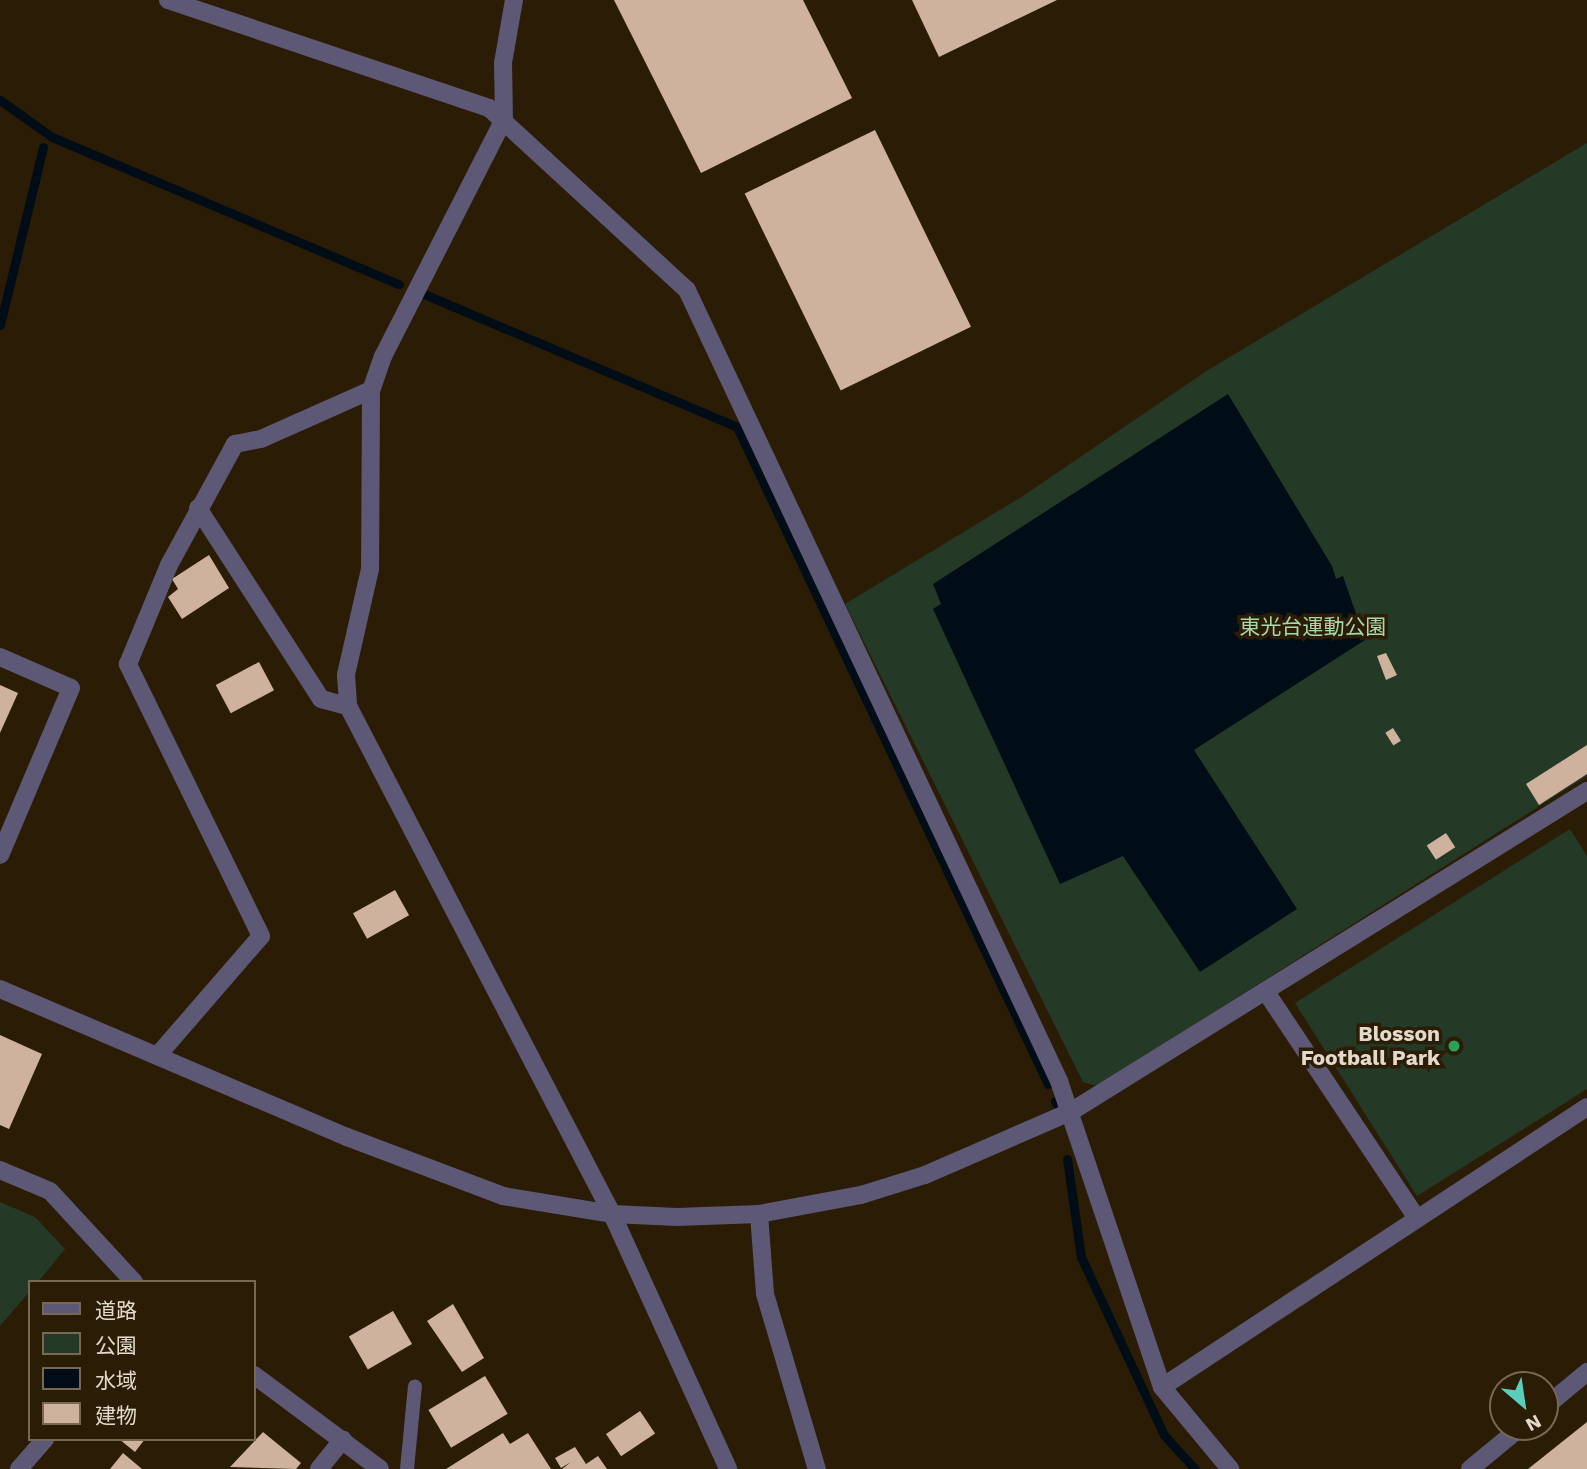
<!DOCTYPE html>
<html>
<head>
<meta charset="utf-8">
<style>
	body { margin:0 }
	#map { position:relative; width:1587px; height:1469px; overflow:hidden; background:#2b1d05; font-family:"Work Sans","Noto Sans JP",sans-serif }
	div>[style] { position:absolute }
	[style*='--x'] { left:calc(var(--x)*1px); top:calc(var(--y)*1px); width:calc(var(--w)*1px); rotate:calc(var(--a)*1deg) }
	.green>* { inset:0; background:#253927 }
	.water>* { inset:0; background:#000d17 }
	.stream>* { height:9px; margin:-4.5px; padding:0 4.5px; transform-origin:4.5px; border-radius:4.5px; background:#000d17 }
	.building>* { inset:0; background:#ceb29e; transform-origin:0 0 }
	.service>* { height:14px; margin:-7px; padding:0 7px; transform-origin:7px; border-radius:7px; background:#5c5875 }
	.minor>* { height:18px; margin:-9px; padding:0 9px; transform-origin:9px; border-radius:9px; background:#5c5875 }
	.tertiary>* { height:18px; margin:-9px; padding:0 9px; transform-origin:9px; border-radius:9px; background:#5c5875 }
	.dots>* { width:19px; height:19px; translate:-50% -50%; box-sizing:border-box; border:4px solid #2b1d05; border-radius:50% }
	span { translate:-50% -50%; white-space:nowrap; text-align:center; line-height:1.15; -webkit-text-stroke:7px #2b1d05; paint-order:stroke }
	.park-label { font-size:21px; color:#a9d6ad }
	.poi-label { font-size:21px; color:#e3dacc; font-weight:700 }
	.right { translate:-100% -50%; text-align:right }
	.legend { position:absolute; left:28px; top:1280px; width:228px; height:161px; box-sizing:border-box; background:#2b1d05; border:2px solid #756955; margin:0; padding:9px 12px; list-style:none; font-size:21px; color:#e3dacc }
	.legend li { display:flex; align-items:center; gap:14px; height:35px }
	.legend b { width:35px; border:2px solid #756955 }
	.north { position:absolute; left:1489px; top:1371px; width:70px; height:70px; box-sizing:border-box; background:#2b1d05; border:2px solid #756955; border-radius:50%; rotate:151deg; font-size:19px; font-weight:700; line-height:28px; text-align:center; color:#e3dacc }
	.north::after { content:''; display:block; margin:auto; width:24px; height:32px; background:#5acebd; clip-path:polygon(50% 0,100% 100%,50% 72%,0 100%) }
</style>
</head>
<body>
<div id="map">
	<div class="green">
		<i style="clip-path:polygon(1587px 143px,1587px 776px,1097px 1086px,1083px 1082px,845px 604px,1023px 496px,1208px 370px)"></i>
		<i style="clip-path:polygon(1570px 829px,1587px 856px,1587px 1089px,1417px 1196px,1295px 1003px)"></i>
		<i style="clip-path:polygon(0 1202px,35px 1217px,65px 1249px,38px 1282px,30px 1282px,30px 1291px,0 1326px)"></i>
	</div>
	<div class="water">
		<i style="clip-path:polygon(1228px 394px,1332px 566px,1336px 579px,1343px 576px,1365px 640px,1194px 750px,1297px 909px,1200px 972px,1123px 856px,1060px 884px,933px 609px,941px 604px,933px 584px)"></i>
	</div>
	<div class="stream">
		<i style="--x:0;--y:100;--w:64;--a:35.4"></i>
		<i style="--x:52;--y:137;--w:377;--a:23"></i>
		<i style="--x:424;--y:294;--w:340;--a:23"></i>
		<i style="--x:737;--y:427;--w:727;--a:64.67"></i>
		<i style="--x:0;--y:325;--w:183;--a:-76.4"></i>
		<i style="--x:1055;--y:1101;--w:4;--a:63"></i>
		<i style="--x:1067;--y:1159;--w:99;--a:81.9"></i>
		<i style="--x:1081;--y:1257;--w:196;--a:65"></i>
		<i style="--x:1164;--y:1435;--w:46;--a:47.6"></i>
	</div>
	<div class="building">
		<i style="clip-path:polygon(614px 0,803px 0,852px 98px,701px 173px)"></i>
		<i style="clip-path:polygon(912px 0,1057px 0,939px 57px)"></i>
		<i style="left:875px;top:130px;width:219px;height:145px;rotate:64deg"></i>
		<i style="clip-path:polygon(209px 555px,229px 588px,182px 619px,168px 597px,178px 589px,172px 579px)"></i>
		<i style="clip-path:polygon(1386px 653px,1397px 675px,1386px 680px,1377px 656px)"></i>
		<i style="left:259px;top:662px;width:32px;height:49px;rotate:62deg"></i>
		<i style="clip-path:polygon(0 685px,18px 693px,0 733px)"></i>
		<i style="left:1393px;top:728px;width:15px;height:9px;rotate:58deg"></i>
		<i style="clip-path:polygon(1587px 745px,1587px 774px,1539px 805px,1526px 784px)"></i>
		<i style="left:1446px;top:833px;width:17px;height:23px;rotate:57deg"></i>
		<i style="left:395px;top:890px;width:29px;height:48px;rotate:61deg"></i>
		<i style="clip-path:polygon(0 1035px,42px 1054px,9px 1129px,0 1125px)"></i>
		<i style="clip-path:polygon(453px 1304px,484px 1358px,462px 1372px,427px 1321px)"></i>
		<i style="left:393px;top:1311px;width:38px;height:51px;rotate:60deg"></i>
		<i style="left:485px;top:1376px;width:44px;height:66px;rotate:59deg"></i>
		<i style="left:640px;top:1411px;width:27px;height:41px;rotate:56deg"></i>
		<i style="clip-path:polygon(1587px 1422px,1587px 1469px,1528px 1469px)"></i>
		<i style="clip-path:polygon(263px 1432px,301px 1463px,296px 1469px,230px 1467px)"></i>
		<i style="clip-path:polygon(503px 1433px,510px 1444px,528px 1433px,551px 1469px,446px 1469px)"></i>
		<i style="clip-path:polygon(119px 1439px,145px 1439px,135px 1452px)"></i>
		<i style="clip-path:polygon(575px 1447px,586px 1464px,598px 1456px,607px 1469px,562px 1469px,571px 1462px,561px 1468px,555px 1458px)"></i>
		<i style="clip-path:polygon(123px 1453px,142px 1469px,110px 1469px)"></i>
	</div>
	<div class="service">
		<i style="--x:407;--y:1469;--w:83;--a:-84.5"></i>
	</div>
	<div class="minor">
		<i style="--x:168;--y:0;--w:339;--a:18.6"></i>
		<i style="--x:489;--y:108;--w:269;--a:42.6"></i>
		<i style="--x:687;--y:290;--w:874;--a:64.81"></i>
		<i style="--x:1059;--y:1081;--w:323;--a:71.4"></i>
		<i style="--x:1162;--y:1387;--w:107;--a:50.3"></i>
		<i style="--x:514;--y:0;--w:64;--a:99.9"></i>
		<i style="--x:503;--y:63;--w:56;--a:89"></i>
		<i style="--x:504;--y:119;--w:266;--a:117"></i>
		<i style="--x:383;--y:356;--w:36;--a:109"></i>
		<i style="--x:371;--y:390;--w:179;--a:90.3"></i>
		<i style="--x:370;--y:569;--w:109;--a:102.8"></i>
		<i style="--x:346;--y:675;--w:31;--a:86"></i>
		<i style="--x:348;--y:706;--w:573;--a:62.54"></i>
		<i style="--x:612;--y:1214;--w:280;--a:65.5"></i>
		<i style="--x:198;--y:508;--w:227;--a:57.2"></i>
		<i style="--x:321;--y:699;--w:28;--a:15"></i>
		<i style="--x:0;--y:657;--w:77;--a:23.6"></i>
		<i style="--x:71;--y:688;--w:181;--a:113"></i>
		<i style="--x:1266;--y:992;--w:270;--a:56.3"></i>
		<i style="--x:158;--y:1055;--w:157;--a:-49.1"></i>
		<i style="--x:261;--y:936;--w:303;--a:-116.1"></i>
		<i style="--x:128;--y:664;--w:107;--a:-67.5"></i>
		<i style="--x:169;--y:565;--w:138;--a:-61.4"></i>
		<i style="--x:235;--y:444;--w:26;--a:-11"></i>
		<i style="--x:261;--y:439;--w:120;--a:-24"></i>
		<i style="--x:0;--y:1170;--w:54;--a:22.8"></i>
		<i style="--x:50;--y:1191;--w:124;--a:47.3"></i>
		<i style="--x:759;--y:1214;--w:80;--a:85.7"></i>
		<i style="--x:765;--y:1294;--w:183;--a:73.5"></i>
		<i style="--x:254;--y:1375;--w:157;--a:36.7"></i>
		<i style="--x:1162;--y:1387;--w:509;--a:-33.38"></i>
		<i style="--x:1545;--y:1407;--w:55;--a:-39.8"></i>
		<i style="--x:19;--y:1469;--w:40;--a:-49"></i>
		<i style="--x:319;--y:1469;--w:38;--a:-51"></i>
		<i style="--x:1470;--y:1469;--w:66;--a:-39.5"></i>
	</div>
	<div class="tertiary">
		<i style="--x:0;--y:989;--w:377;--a:23.1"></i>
		<i style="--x:347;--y:1137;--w:167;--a:20.7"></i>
		<i style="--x:503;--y:1196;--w:110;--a:9.4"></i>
		<i style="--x:612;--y:1214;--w:65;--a:2.6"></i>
		<i style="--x:677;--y:1217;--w:82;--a:-2.1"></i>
		<i style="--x:759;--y:1214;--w:104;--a:-10.6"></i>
		<i style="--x:861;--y:1195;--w:67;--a:-17.4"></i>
		<i style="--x:925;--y:1175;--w:160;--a:-23.5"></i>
		<i style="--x:1072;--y:1111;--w:606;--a:-31.86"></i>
	</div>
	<div class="dots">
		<i style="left:1454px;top:1046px;background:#2e9e5b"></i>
	</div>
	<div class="park-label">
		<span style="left:1313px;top:627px">東光台運動公園</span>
	</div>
	<div class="poi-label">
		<span class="right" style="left:1440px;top:1046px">Blosson<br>Football Park</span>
	</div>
	<ul class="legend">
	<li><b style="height:9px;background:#5c5875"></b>道路</li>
	<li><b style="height:19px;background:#253927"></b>公園</li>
	<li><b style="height:19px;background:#000d17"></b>水域</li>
	<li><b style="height:19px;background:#ceb29e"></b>建物</li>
	</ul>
	<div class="north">N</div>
</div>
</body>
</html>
